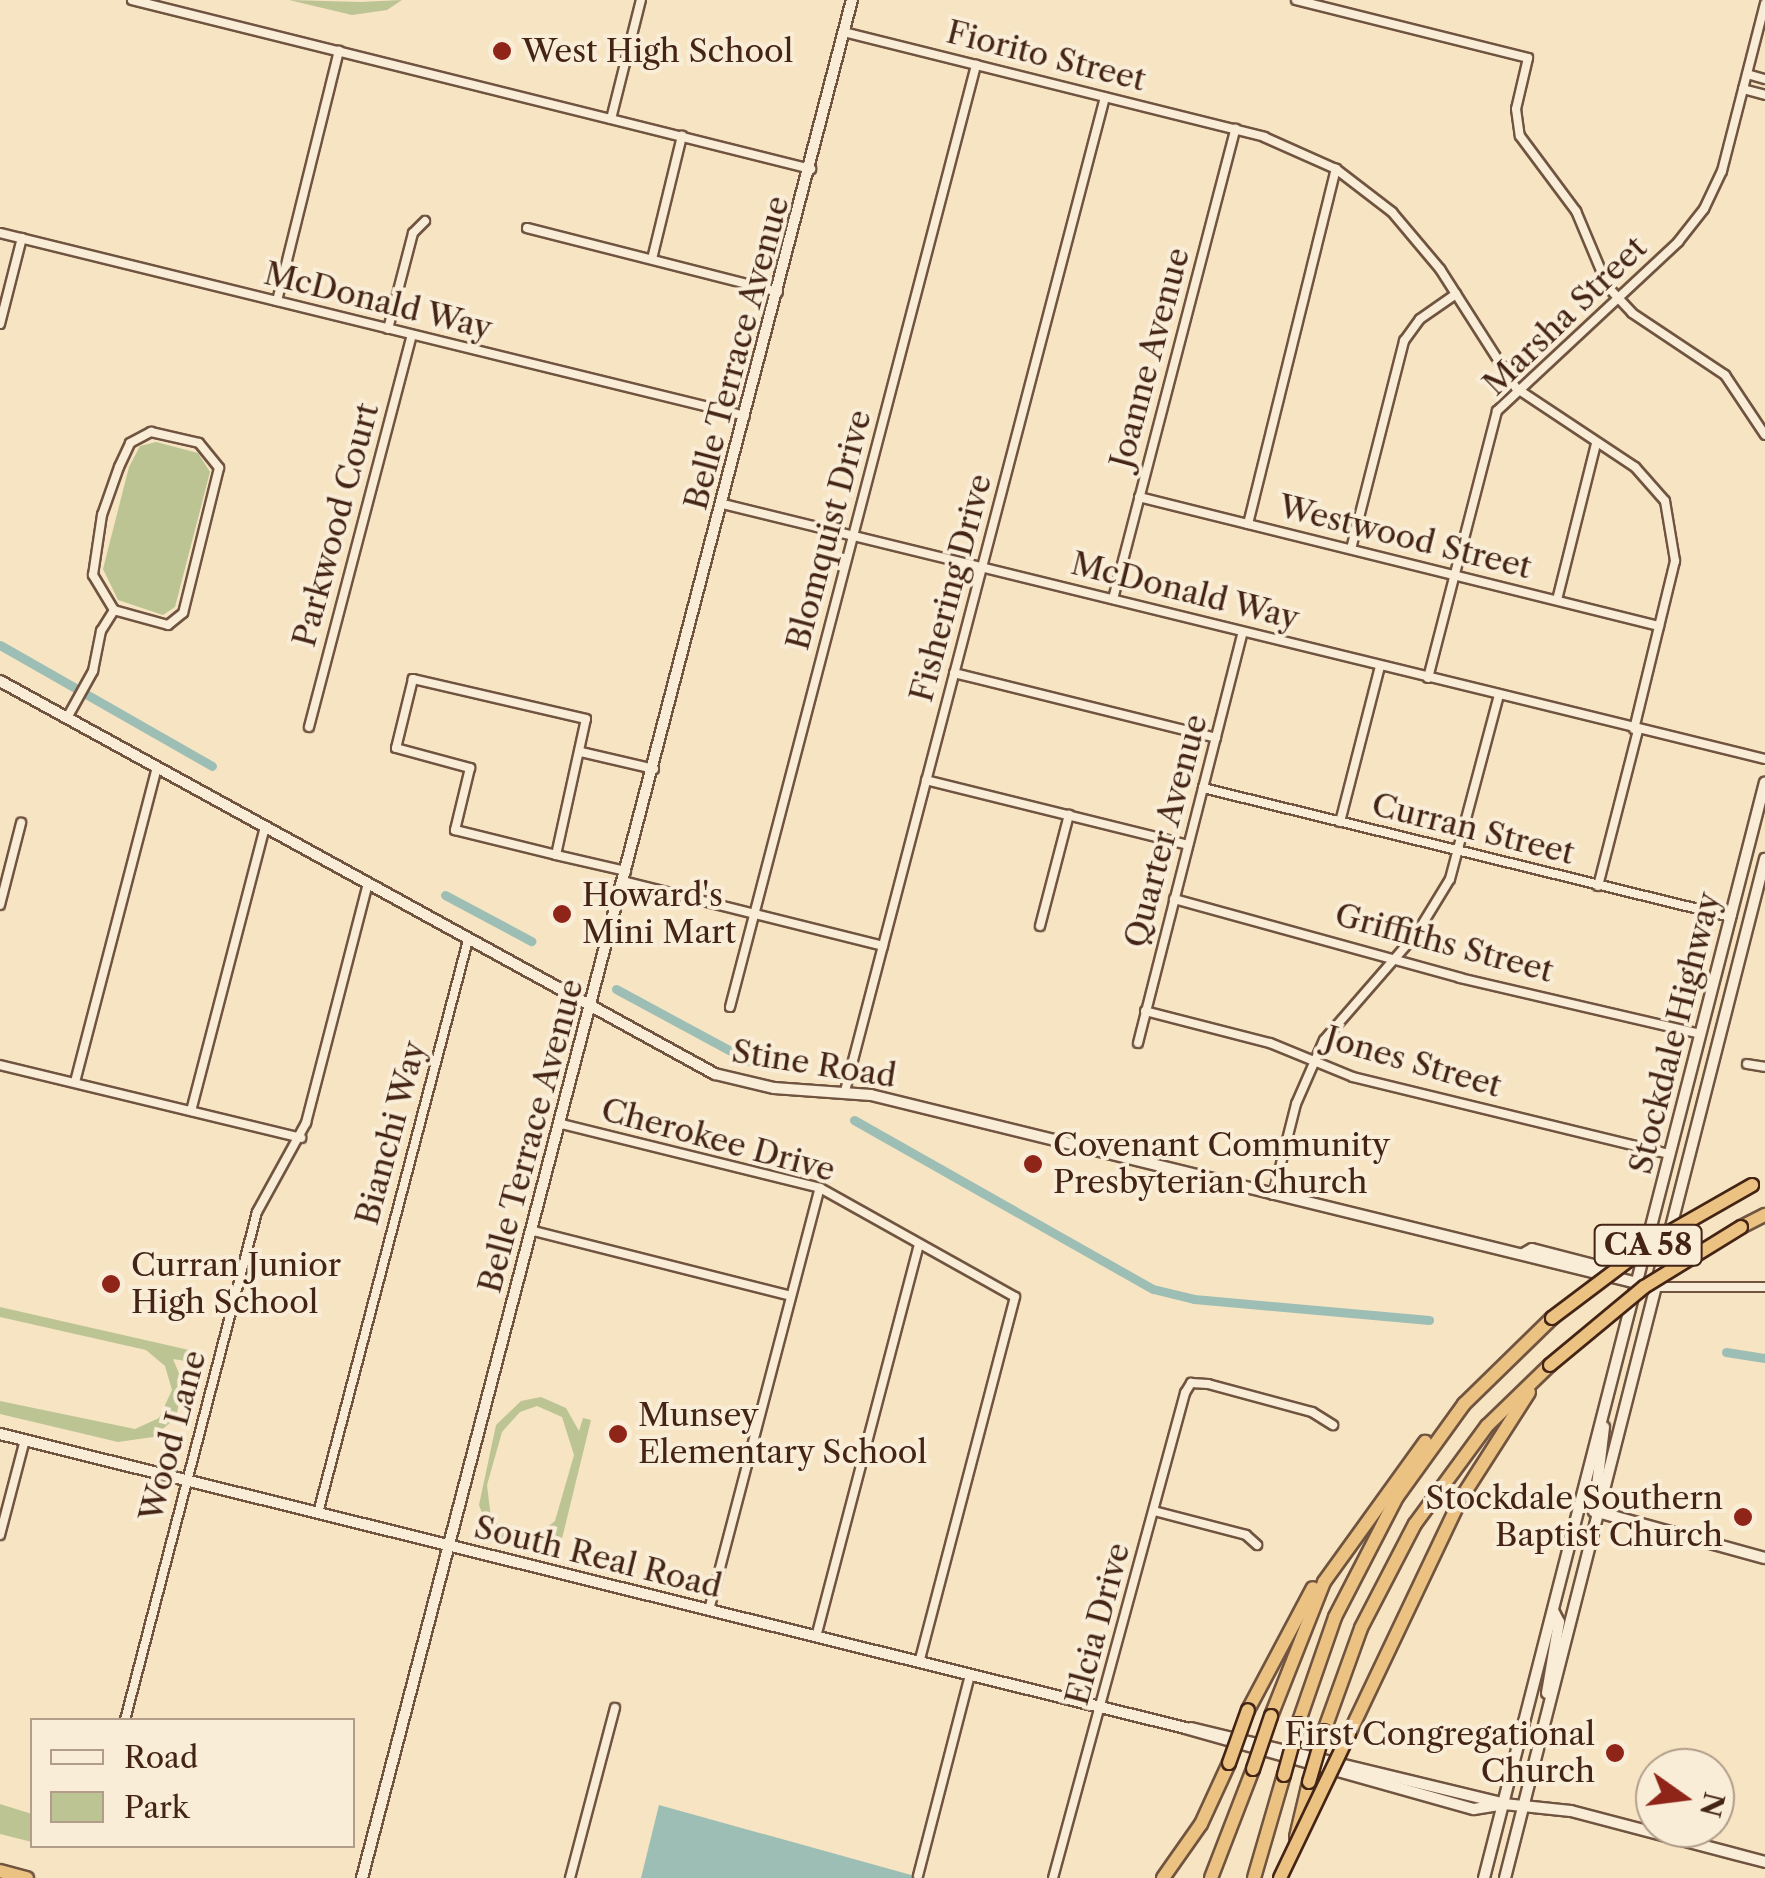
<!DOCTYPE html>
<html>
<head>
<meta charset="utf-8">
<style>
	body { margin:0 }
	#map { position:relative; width:1765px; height:1878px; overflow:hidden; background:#f6e4c3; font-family:"Libre Caslon Text",serif }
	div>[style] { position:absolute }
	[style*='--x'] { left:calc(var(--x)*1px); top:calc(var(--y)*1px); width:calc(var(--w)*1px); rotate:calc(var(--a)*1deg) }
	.green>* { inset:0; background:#bdc493 }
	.water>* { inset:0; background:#9dbeb5 }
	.canal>* { height:9px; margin:-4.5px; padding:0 4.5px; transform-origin:4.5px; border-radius:4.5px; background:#9dbeb5 }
	.roads { filter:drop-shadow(2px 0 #705440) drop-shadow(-2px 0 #705440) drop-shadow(0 2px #705440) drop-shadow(0 -2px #705440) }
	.street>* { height:8px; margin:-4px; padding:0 4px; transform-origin:4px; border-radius:4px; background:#f9edd8 }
	.secondary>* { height:10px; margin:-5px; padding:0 5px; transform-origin:5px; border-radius:5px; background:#f9edd8 }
	.highway>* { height:12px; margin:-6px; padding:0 6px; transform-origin:6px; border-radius:6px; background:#ebc282 }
	.bridges { filter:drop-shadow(2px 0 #442415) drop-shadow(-2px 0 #442415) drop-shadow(0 2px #442415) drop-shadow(0 -2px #442415) }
	.highway-bridge>* { height:12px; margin:-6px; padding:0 6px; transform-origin:6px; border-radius:6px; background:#ebc282 }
	.dots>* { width:28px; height:28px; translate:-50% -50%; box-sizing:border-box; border:5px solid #f9edd8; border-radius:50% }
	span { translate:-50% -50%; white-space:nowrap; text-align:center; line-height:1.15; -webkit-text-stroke:8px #f9edd8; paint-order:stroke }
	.shield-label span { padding:2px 8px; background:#f9edd8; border:2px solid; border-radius:8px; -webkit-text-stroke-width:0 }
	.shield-label { font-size:30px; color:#442415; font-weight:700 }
	.poi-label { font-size:32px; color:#442415 }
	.left { translate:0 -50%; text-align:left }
	.right { translate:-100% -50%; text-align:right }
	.street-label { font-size:32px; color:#442415 }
	.legend { position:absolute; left:30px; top:1718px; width:325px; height:130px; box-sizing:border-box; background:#f9edd8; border:2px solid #b19d8a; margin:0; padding:12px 18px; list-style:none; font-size:30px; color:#442415 }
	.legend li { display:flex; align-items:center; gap:20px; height:50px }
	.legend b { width:50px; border:2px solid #b19d8a }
	.north { position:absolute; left:1635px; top:1748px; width:100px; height:100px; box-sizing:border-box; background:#f9edd8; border:2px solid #b19d8a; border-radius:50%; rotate:104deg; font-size:28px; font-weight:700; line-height:40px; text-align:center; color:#442415 }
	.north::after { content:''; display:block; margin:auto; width:35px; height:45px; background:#8f2418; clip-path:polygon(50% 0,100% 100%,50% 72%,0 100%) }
</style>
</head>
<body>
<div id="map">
	<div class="green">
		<i style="clip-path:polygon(289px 0,361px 2px,402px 0,387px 10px,352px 15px)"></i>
		<i style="clip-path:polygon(156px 442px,198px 453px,210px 472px,175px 607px,163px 615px,118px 600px,103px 569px,129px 467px,140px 446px)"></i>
		<i style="clip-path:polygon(0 1307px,189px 1350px,186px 1361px,173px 1359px,183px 1383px,176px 1418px,153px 1437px,118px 1442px,0 1414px,0 1401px,135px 1429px,159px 1418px,172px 1390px,165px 1366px,146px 1350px,0 1317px)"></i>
		<i style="clip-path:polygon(evenodd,541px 1397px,566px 1408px,579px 1431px,583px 1418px,591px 1420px,559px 1551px,552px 1549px,555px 1533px,528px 1548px,507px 1546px,490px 1533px,479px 1505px,496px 1425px,521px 1401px,541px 1397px,537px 1406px,562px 1417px,574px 1455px,555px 1521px,533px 1538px,514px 1538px,491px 1518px,487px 1485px,502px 1432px,520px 1412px,537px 1406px)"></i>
		<i style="clip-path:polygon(0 1804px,32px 1814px,32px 1842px,0 1834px)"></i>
	</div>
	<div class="water">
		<i style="clip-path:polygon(659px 1805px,922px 1878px,641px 1878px)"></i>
	</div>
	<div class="canal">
		<i style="--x:0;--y:645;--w:244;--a:29.7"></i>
		<i style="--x:445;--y:895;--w:98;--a:28.1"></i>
		<i style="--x:616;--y:989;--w:151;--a:28.4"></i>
		<i style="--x:854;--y:1120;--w:343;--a:29.5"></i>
		<i style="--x:1153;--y:1289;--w:42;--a:13.7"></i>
		<i style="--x:1194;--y:1299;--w:236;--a:5.1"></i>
		<i style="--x:1726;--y:1352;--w:39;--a:9"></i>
	</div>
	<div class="roads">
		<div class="street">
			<i style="--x:132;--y:0;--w:700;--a:13.98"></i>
			<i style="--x:1296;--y:0;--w:239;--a:14"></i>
			<i style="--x:1528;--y:58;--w:52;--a:103.2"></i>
			<i style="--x:1516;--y:109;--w:27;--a:82"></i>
			<i style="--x:1520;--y:136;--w:94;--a:53.3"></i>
			<i style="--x:1576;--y:211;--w:82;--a:67.2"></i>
			<i style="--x:1608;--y:287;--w:35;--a:47"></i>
			<i style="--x:1632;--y:313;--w:112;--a:33.7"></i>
			<i style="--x:1725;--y:375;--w:72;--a:56.3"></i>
			<i style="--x:844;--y:32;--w:433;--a:14"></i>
			<i style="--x:1264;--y:137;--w:79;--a:24"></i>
			<i style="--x:1336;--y:169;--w:71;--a:37.5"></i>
			<i style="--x:1392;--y:212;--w:75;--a:49.9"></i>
			<i style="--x:1440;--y:269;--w:141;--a:57.4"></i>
			<i style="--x:1516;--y:388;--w:143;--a:33.6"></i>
			<i style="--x:1635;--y:467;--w:45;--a:48.6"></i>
			<i style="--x:1665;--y:501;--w:61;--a:80.5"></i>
			<i style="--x:1675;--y:561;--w:173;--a:103.7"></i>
			<i style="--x:1747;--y:74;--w:19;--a:16"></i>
			<i style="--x:1743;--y:89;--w:23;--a:15"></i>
			<i style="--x:611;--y:119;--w:123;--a:-75.9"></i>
			<i style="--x:527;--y:228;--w:259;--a:14.3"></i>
			<i style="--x:0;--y:233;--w:767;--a:13.8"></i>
			<i style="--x:652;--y:259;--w:127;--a:-76.3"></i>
			<i style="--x:277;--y:301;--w:258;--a:-76.1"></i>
			<i style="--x:0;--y:324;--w:89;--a:-75.7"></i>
			<i style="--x:388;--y:329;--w:99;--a:-75.4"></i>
			<i style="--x:413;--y:233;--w:17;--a:-45"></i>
			<i style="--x:151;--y:432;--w:49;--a:12.9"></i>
			<i style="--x:199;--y:443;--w:32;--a:51"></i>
			<i style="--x:219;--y:468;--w:149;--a:103.9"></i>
			<i style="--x:183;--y:613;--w:19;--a:141"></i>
			<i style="--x:168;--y:625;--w:56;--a:-164.5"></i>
			<i style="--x:114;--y:610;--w:41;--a:-121"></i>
			<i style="--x:93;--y:575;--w:61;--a:-81.5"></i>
			<i style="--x:102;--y:515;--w:51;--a:-70.5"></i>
			<i style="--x:119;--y:467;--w:26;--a:-65"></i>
			<i style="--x:130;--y:443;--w:24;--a:-28"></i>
			<i style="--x:1139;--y:497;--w:536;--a:13.93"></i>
			<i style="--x:723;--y:504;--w:1073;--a:13.75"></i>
			<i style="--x:1248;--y:524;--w:366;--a:-76.1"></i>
			<i style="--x:1351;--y:549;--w:215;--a:-75.7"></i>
			<i style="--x:1404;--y:341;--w:27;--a:-54"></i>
			<i style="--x:1420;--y:319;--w:44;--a:-34.8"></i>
			<i style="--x:1113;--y:599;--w:486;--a:-75.4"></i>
			<i style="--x:1557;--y:600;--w:162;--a:-76"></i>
			<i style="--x:954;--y:673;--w:270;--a:13.9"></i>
			<i style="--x:1428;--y:678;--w:276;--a:-75.5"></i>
			<i style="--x:1497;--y:411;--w:248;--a:-43"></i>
			<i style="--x:1678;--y:242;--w:42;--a:-51.8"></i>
			<i style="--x:1704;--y:209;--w:42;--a:-64.7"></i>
			<i style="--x:1722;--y:171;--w:173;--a:-75.6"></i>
			<i style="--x:67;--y:718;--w:54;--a:-61"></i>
			<i style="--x:93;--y:671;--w:41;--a:-78.7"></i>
			<i style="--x:101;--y:631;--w:25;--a:-58"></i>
			<i style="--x:309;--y:727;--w:405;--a:-75.3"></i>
			<i style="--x:581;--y:752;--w:75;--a:13.1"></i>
			<i style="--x:926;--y:780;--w:270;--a:13.9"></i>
			<i style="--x:1203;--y:788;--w:544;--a:13.73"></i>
			<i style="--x:1340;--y:822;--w:161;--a:-75.6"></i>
			<i style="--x:556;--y:855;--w:139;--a:-77.6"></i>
			<i style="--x:586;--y:719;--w:178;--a:-167"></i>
			<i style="--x:413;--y:679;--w:71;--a:103.8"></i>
			<i style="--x:396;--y:748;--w:77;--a:15.1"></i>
			<i style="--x:470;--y:768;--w:64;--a:103.6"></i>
			<i style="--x:455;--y:830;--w:104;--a:13.9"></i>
			<i style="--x:556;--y:855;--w:72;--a:12.9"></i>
			<i style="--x:623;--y:881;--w:268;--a:14"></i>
			<i style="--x:1598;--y:886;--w:161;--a:-75.6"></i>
			<i style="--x:1174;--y:899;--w:297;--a:15.4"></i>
			<i style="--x:1460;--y:978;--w:247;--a:13.1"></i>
			<i style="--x:0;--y:905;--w:85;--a:-75.6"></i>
			<i style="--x:1040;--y:926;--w:115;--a:-75.4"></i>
			<i style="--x:730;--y:1007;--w:974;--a:-75.36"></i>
			<i style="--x:1145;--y:1011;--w:129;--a:14.4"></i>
			<i style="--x:1270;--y:1043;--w:90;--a:22.3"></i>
			<i style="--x:1353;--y:1077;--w:326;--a:13.7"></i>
			<i style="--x:1138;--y:1043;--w:424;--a:-75.7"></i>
			<i style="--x:1747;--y:1064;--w:18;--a:9"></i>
			<i style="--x:0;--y:1065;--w:310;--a:13.6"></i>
			<i style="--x:75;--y:1082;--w:325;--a:-75.4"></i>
			<i style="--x:845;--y:1091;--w:1027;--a:-75.34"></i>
			<i style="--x:191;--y:1111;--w:293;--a:-75.4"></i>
			<i style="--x:562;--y:1124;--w:266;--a:13.9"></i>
			<i style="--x:820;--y:1188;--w:223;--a:29.2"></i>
			<i style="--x:1015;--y:1297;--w:378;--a:104.7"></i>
			<i style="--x:1273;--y:1195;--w:94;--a:-75.8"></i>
			<i style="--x:1296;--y:1104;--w:70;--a:-66.4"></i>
			<i style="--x:1324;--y:1040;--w:142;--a:-49"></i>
			<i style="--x:1417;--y:933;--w:63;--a:-58.6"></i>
			<i style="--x:1450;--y:879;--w:190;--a:-75.1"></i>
			<i style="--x:534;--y:1231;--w:265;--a:14.2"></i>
			<i style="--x:1655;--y:1287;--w:110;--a:0"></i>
			<i style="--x:1154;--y:1511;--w:95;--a:14.6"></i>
			<i style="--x:1246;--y:1535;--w:15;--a:42"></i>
			<i style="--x:318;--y:1513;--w:592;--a:-75.33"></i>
			<i style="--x:0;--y:1535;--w:98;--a:-75.3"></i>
			<i style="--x:709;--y:1610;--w:436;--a:-75.3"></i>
			<i style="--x:816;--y:1637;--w:406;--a:-75.3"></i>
			<i style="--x:125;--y:1720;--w:525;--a:-75.43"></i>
			<i style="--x:257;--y:1212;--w:102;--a:-61.2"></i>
			<i style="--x:306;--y:1123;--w:247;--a:-75.5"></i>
			<i style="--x:918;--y:1876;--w:208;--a:-75.5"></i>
			<i style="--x:570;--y:1878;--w:176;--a:-75.2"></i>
			<i style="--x:1053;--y:1878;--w:503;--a:-74.77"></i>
			<i style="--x:1185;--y:1393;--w:12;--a:-59"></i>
			<i style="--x:1191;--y:1383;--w:17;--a:3"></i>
			<i style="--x:1208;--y:1384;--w:108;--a:15.1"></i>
			<i style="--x:1312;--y:1412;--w:25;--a:32"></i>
		</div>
		<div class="secondary">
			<i style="--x:0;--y:681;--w:816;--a:28.8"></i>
			<i style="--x:715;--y:1074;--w:61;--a:13.3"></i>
			<i style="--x:774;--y:1088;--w:97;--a:4.1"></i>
			<i style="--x:871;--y:1095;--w:802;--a:13.78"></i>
			<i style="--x:1523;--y:1254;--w:10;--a:-29"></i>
			<i style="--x:1532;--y:1249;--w:91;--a:14.6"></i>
			<i style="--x:1604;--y:1427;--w:85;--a:96.8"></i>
			<i style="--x:1594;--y:1511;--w:177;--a:15.4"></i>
			<i style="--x:0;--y:1434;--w:1221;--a:13.93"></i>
			<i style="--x:1185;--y:1728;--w:300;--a:15.7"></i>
			<i style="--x:1474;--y:1809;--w:30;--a:-9"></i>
			<i style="--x:1547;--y:1693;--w:72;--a:-80.4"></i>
			<i style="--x:1559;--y:1622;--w:13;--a:-117"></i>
			<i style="--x:1191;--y:1728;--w:322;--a:13.6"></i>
			<i style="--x:1504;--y:1804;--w:67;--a:6"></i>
			<i style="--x:1571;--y:1811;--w:201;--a:14.7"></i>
			<i style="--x:362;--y:1878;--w:1941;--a:-75.38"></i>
			<i style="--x:1484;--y:1878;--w:1131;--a:-75.62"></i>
			<i style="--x:1505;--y:1878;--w:1052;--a:-75.69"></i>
		</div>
		<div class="highway">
			<i style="--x:1741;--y:1227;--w:27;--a:-27"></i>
			<i style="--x:1248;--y:1710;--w:138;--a:-62"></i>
			<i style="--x:1271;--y:1716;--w:144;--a:-68.4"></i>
			<i style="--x:1324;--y:1582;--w:173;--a:-54.2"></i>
			<i style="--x:1298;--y:1724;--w:113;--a:-70.9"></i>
			<i style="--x:1335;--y:1617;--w:135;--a:-62.7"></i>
			<i style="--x:1397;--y:1497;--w:115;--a:-54.2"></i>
			<i style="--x:1464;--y:1404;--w:123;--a:-44.3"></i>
			<i style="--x:1324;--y:1731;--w:109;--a:-70.2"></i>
			<i style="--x:1361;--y:1628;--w:117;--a:-62.6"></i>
			<i style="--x:1415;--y:1524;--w:122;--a:-53.7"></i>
			<i style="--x:1487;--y:1426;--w:88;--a:-44.1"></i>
			<i style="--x:1349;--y:1734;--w:259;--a:-64.6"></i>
			<i style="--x:1460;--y:1500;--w:128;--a:-57.4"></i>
			<i style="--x:1296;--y:1837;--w:57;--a:-76.7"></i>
			<i style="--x:0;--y:1871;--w:28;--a:15"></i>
			<i style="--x:1163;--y:1878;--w:66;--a:-54.9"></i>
			<i style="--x:1201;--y:1824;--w:67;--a:-65.3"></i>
			<i style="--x:1211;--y:1878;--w:117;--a:-68.9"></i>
			<i style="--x:1254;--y:1878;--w:107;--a:-73.8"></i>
		</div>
	</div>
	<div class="bridges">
		<div class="highway-bridge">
			<i style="--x:1552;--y:1318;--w:128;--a:-37"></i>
			<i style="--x:1654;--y:1241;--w:113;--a:-29.7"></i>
			<i style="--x:1550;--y:1365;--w:122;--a:-39.7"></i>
			<i style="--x:1644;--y:1287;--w:114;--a:-31.7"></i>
			<i style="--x:1229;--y:1763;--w:56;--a:-70.3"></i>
			<i style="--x:1253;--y:1769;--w:56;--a:-71.2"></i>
			<i style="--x:1284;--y:1775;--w:53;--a:-74.6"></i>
			<i style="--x:1309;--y:1782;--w:53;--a:-73.6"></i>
			<i style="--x:1280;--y:1878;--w:160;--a:-64.4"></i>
		</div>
	</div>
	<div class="dots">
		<i style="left:502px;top:51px;background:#8f2418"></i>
		<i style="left:562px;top:914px;background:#8f2418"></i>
		<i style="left:1033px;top:1164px;background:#8f2418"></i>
		<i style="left:111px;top:1284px;background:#8f2418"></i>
		<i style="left:618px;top:1434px;background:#8f2418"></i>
		<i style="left:1743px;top:1517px;background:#8f2418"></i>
		<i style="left:1615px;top:1753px;background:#8f2418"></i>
	</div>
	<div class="shield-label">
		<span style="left:1648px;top:1245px">CA 58</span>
	</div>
	<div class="poi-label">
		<span class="left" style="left:522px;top:51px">West High School</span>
		<span class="left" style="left:582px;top:914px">Howard's<br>Mini Mart</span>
		<span class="left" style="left:1053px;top:1164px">Covenant Community<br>Presbyterian Church</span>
		<span class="left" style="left:131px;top:1284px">Curran Junior<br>High School</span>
		<span class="left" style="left:638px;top:1434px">Munsey<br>Elementary School</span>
		<span class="right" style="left:1723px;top:1517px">Stockdale Southern<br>Baptist Church</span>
		<span class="right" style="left:1595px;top:1753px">First Congregational<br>Church</span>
	</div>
	<div class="street-label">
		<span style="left:1046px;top:56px;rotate:14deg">Fiorito Street</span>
		<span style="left:378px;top:301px;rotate:14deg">McDonald Way</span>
		<span style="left:1565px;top:316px;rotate:-44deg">Marsha Street</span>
		<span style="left:737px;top:353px;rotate:-75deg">Belle Terrace Avenue</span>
		<span style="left:1150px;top:358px;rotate:-75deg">Joanne Avenue</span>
		<span style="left:336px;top:525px;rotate:-75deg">Parkwood Court</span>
		<span style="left:829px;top:530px;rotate:-75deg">Blomquist Drive</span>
		<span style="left:1405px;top:537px;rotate:14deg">Westwood Street</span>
		<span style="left:951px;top:588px;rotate:-75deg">Fishering Drive</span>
		<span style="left:1185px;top:591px;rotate:14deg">McDonald Way</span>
		<span style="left:1473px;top:829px;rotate:14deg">Curran Street</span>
		<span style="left:1166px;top:831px;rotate:-75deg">Quarter Avenue</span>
		<span style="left:1444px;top:943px;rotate:15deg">Griffiths Street</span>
		<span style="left:1675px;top:1033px;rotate:-76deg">Stockdale Highway</span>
		<span style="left:1413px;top:1062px;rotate:16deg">Jones Street</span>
		<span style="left:814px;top:1064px;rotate:9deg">Stine Road</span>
		<span style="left:391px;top:1133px;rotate:-75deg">Bianchi Way</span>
		<span style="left:531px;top:1136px;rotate:-75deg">Belle Terrace Avenue</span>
		<span style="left:718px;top:1140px;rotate:15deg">Cherokee Drive</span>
		<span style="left:173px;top:1436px;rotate:-75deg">Wood Lane</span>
		<span style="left:598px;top:1557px;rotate:14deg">South Real Road</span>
		<span style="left:1098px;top:1624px;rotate:-75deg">Elcia Drive</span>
	</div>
	<ul class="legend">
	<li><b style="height:12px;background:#f9edd8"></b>Road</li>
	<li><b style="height:28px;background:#bdc493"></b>Park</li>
	</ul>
	<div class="north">N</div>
</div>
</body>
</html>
